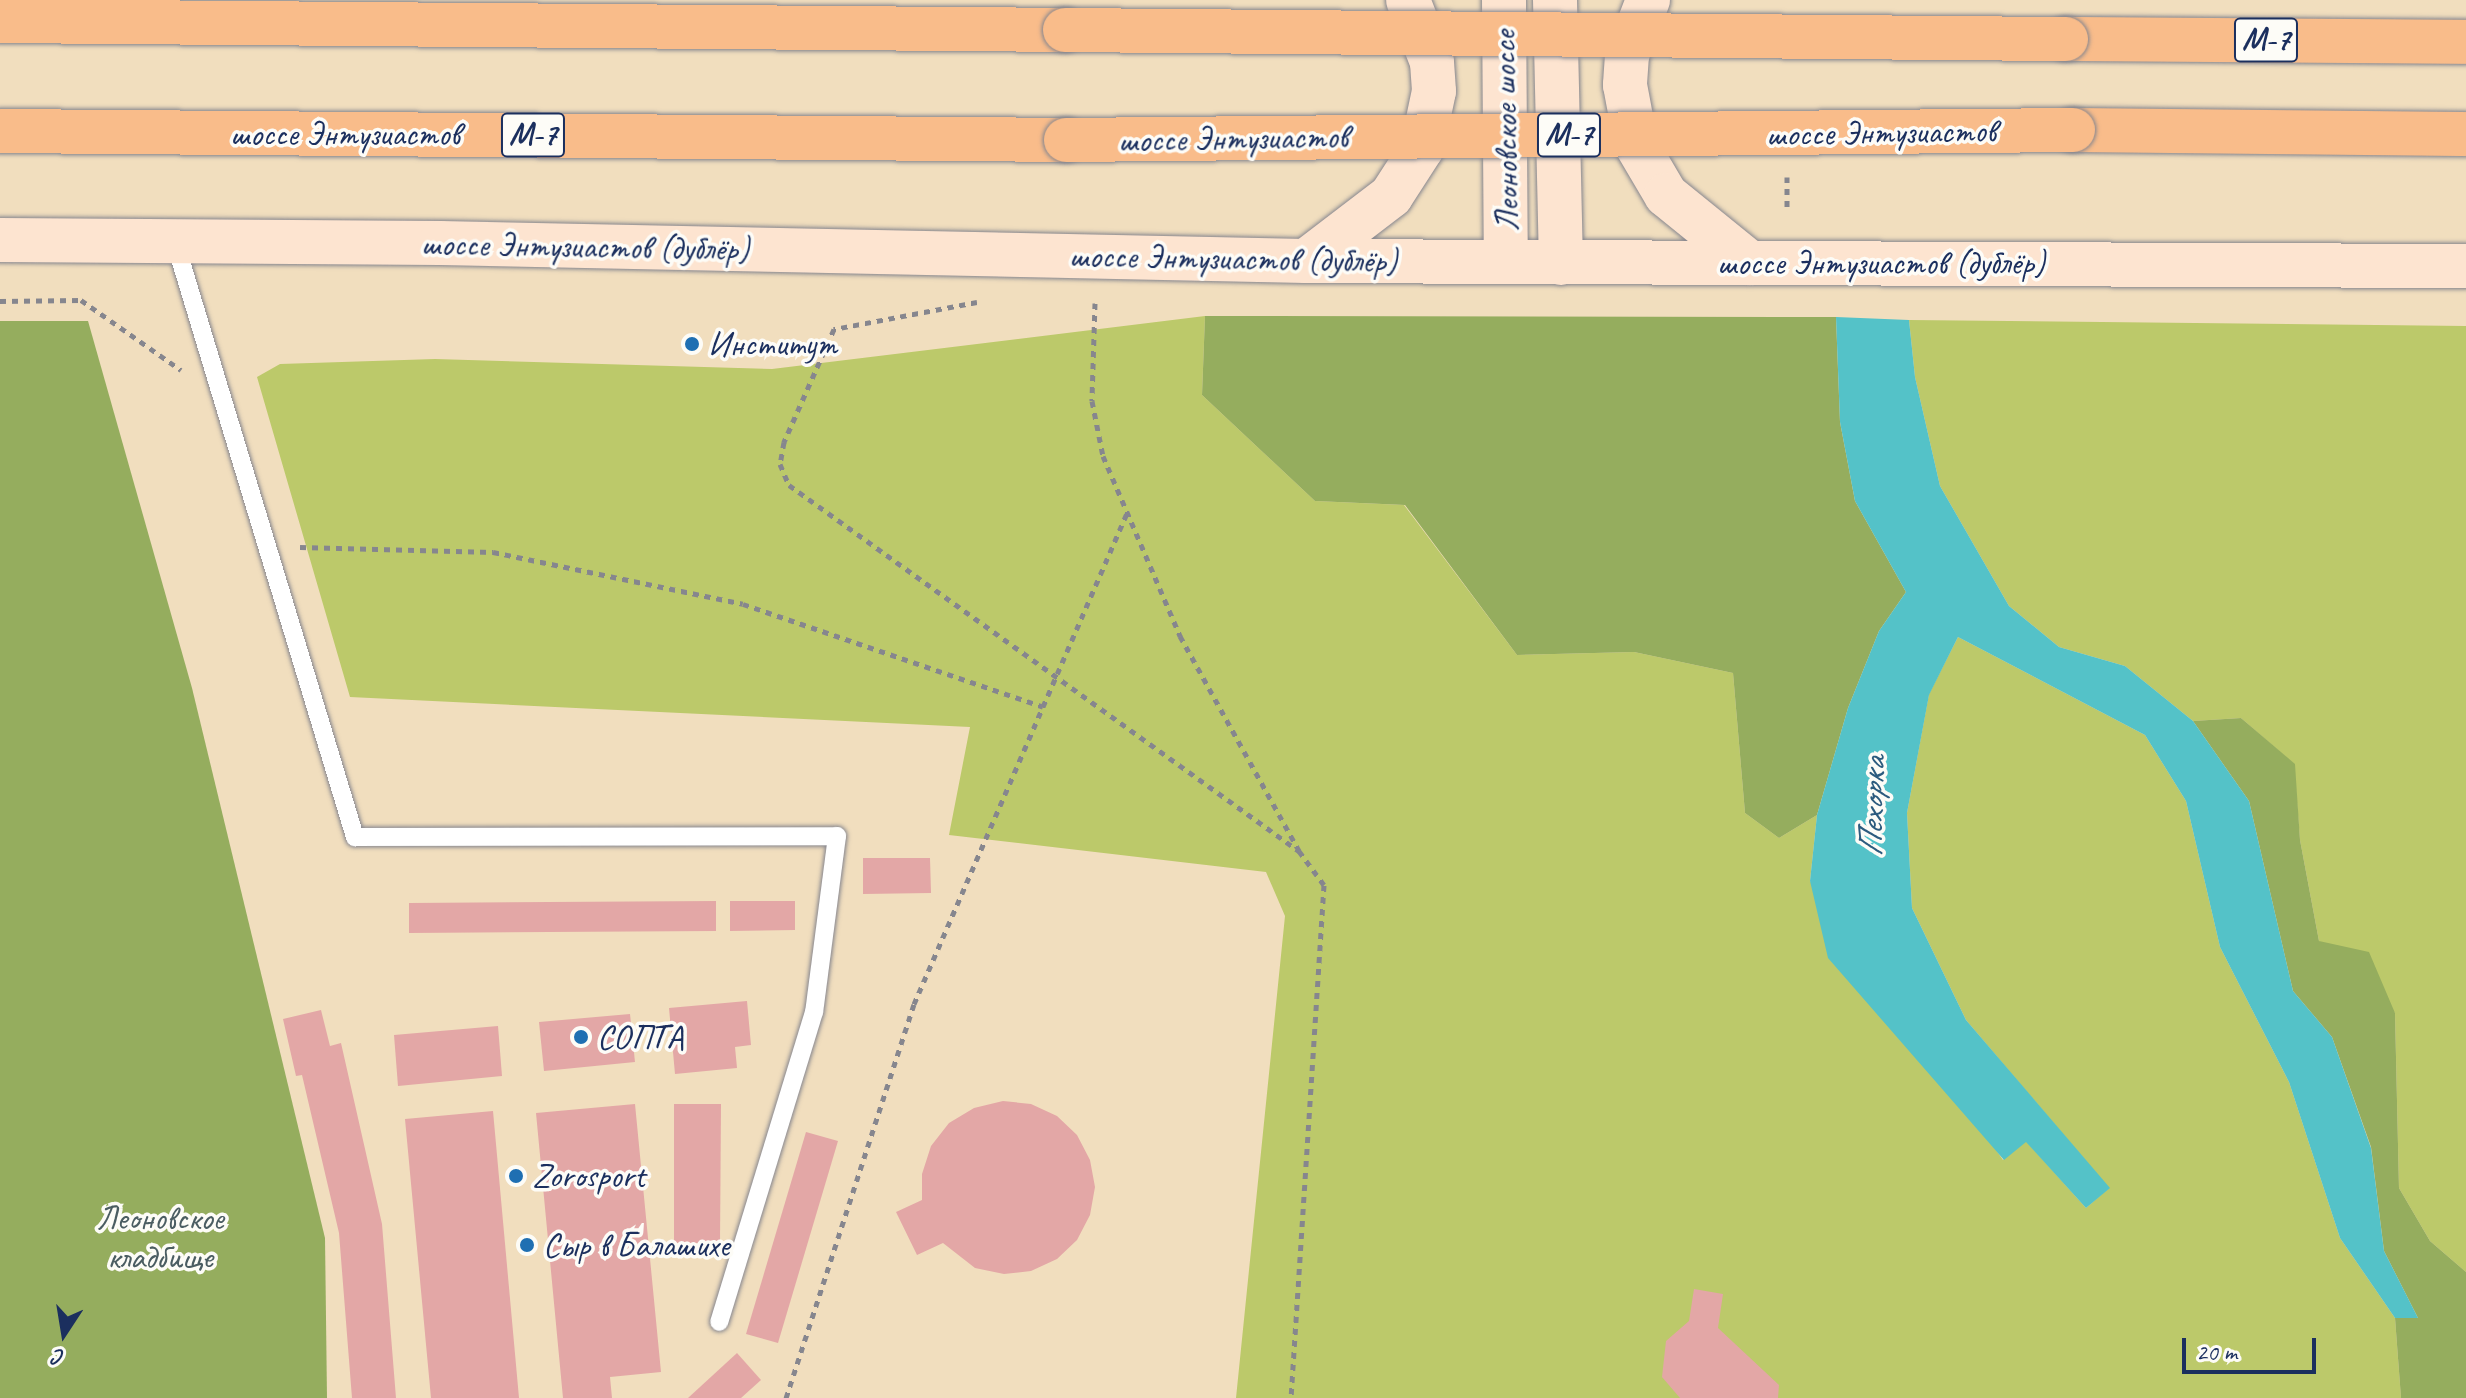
<!DOCTYPE html>
<html>
<head>
<meta charset="utf-8">
<style>
  body { margin:0 }
  #map { position:relative; width:2466px; height:1398px; overflow:hidden; background:#f1debe; font-family:Caveat,sans-serif }
  div>[style] { position:absolute }
  [style*='--x'] { left:calc(var(--x)*1px); top:calc(var(--y)*1px); width:calc(var(--w)*1px); rotate:calc(var(--a)*1deg) }
  .green>* { inset:0; background:#bcc96a }
  .forest>* { inset:0; background:#95ad5e }
  .water>* { inset:0; background:#54c2c8 }
  .building>* { inset:0; background:#e3a7a6 }
  .path>* { height:5px; margin-top:-2.5px; transform-origin:0; background:repeating-linear-gradient(90deg,#86868e 0 6px,transparent 0 12px) }
  .roads { filter:drop-shadow(0 0 2px #86868e) drop-shadow(0 0 2px #86868e) }
  .lane>* { height:18px; margin:-9px; padding:0 9px; transform-origin:9px; border-radius:9px; background:#fff }
  .secondary>* { height:44px; margin:-22px; padding:0 22px; transform-origin:22px; border-radius:22px; background:#fde4d0 }
  .highway>* { height:44px; margin:-22px; padding:0 22px; transform-origin:22px; border-radius:22px; background:#f9bc8a }
  .bridges { filter:drop-shadow(0 0 2px #86868e) drop-shadow(0 0 2px #86868e) }
  .highway-bridge>* { height:44px; margin:-22px; padding:0 22px; transform-origin:22px; border-radius:22px; background:#f9bc8a }
  .dots>* { width:22px; height:22px; translate:-50% -50%; box-sizing:border-box; border:4px solid #fdfcf7; border-radius:50% }
  span { translate:-50% -50%; white-space:nowrap; text-align:center; line-height:1.15; -webkit-text-stroke:7px #fdfcf7; paint-order:stroke }
  .shield-label span { padding:2px 6px; background:#fdfcf7; border:2px solid; border-radius:6px; -webkit-text-stroke-width:0 }
  .shield-label { font-size:32px; color:#1b2f5e; font-weight:700 }
  .street-label { font-size:34px; color:#1b2f5e }
  .poi-label { font-size:34px; color:#1b2f5e }
  .left { translate:0 -50%; text-align:left }
  .park-label { font-size:34px; color:#4b5d62 }
  .water-label { font-size:36px; color:#2c5b7e; font-style:italic }
  .north { position:absolute; left:24px; top:1294px; width:80px; height:80px; -webkit-text-stroke:6px #fdfcf7; paint-order:stroke; rotate:192deg; font-size:22px; font-weight:700; line-height:32px; text-align:center; color:#1b2f5e }
  .north::after { content:''; display:block; margin:auto; width:28px; height:36px; background:#1b2f5e; clip-path:polygon(50% 0,100% 100%,50% 72%,0 100%) }
  .scale { position:absolute; left:2182px; top:1338px; width:134px; height:36px; box-sizing:border-box; border:4px solid #1b2f5e; border-top:0; padding-left:10px; font-size:24px; line-height:28px; white-space:nowrap; color:#1b2f5e; -webkit-text-stroke:6px #fdfcf7; paint-order:stroke }
</style>
</head>
<body>
<div id="map">
  <div class="green">
    <div style="clip-path:polygon(1205px 316px,1202px 395px,1315px 501px,1404px 505px,1517px 655px,1634px 652px,1733px 673px,1745px 813px,1779px 838px,1817px 815px,1810px 881px,2003px 1160px,2026px 1141px,2086px 1208px,2109px 1188px,1966px 1020px,1912px 908px,1907px 813px,1929px 694px,1958px 637px,2145px 735px,2186px 801px,2220px 947px,2289px 1082px,2340px 1238px,2395px 1318px,2401px 1398px,1236px 1398px,1285px 916px,1266px 872px,949px 835px,970px 727px,350px 697px,257px 377px,280px 364px,435px 359px,772px 369px)"></div>
    <div style="clip-path:polygon(1909px 320px,2466px 326px,2466px 1272px,2430px 1241px,2399px 1188px,2395px 1013px,2319px 941px,2300px 840px,2294px 764px,2241px 718px,2193px 721px,2125px 666px,2059px 647px,2009px 606px,1940px 486px,1915px 377px)"></div>
  </div>
  <div class="forest">
    <div style="clip-path:polygon(1205px 316px,1836px 317px,1840px 422px,1855px 501px,1906px 592px,1879px 631px,1848px 708px,1817px 815px,1779px 838px,1745px 813px,1733px 673px,1634px 652px,1517px 655px,1405px 505px,1315px 501px,1202px 395px)"></div>
    <div style="clip-path:polygon(0 321px,88px 321px,192px 688px,325px 1238px,327px 1398px,0 1398px)"></div>
    <div style="clip-path:polygon(2241px 718px,2295px 764px,2300px 840px,2319px 941px,2369px 952px,2395px 1013px,2399px 1188px,2430px 1241px,2466px 1272px,2466px 1398px,2401px 1398px,2395px 1318px,2418px 1318px,2384px 1251px,2371px 1147px,2332px 1037px,2293px 991px,2249px 801px,2193px 721px)"></div>
  </div>
  <div class="water">
    <div style="clip-path:polygon(1836px 317px,1909px 320px,1915px 377px,1940px 486px,2009px 606px,2059px 647px,2125px 666px,2193px 721px,2249px 801px,2293px 991px,2332px 1037px,2371px 1148px,2384px 1251px,2418px 1318px,2395px 1318px,2340px 1238px,2289px 1082px,2220px 947px,2186px 801px,2145px 735px,1958px 637px,1929px 695px,1907px 813px,1912px 908px,1966px 1020px,2110px 1188px,2086px 1208px,2026px 1142px,2004px 1160px,1828px 958px,1810px 881px,1817px 815px,1848px 708px,1879px 631px,1906px 592px,1855px 501px,1840px 422px)"></div>
  </div>
  <div class="building">
    <div style="clip-path:polygon(863px 858px,930px 858px,931px 893px,863px 894px)"></div>
    <div style="clip-path:polygon(716px 901px,716px 931px,409px 933px,409px 903px)"></div>
    <div style="clip-path:polygon(730px 901px,795px 901px,795px 930px,730px 931px)"></div>
    <div style="clip-path:polygon(747px 1001px,751px 1045px,735px 1047px,737px 1068px,675px 1074px,669px 1008px)"></div>
    <div style="clip-path:polygon(321px 1010px,330px 1046px,341px 1043px,382px 1224px,396px 1398px,352px 1398px,339px 1233px,302px 1075px,296px 1076px,283px 1019px)"></div>
    <div style="clip-path:polygon(630px 1014px,635px 1062px,544px 1071px,539px 1022px)"></div>
    <div style="clip-path:polygon(498px 1026px,502px 1076px,398px 1086px,394px 1035px)"></div>
    <div style="clip-path:polygon(1003px 1101px,1031px 1104px,1057px 1116px,1077px 1135px,1090px 1160px,1095px 1187px,1090px 1215px,1077px 1240px,1057px 1259px,1031px 1271px,1004px 1274px,975px 1268px,943px 1243px,917px 1255px,896px 1212px,922px 1200px,922px 1174px,931px 1146px,949px 1123px,974px 1108px)"></div>
    <div style="clip-path:polygon(635px 1104px,661px 1372px,610px 1377px,612px 1398px,563px 1398px,536px 1113px)"></div>
    <div style="clip-path:polygon(674px 1104px,721px 1104px,720px 1243px,674px 1243px)"></div>
    <div style="clip-path:polygon(493px 1111px,519px 1398px,431px 1398px,405px 1119px)"></div>
    <div style="clip-path:polygon(806px 1132px,838px 1141px,778px 1343px,746px 1334px)"></div>
    <div style="clip-path:polygon(1694px 1289px,1723px 1294px,1718px 1328px,1779px 1385px,1778px 1398px,1680px 1398px,1662px 1377px,1666px 1341px,1689px 1321px)"></div>
    <div style="clip-path:polygon(737px 1353px,761px 1380px,741px 1398px,688px 1398px)"></div>
  </div>
  <div class="path">
    <div style="--x:1787;--y:177;--w:32;--a:90"></div>
    <div style="--x:0;--y:301;--w:81;--a:-0.7"></div>
    <div style="--x:81;--y:300;--w:122;--a:35"></div>
    <div style="--x:977;--y:302;--w:146;--a:169.3"></div>
    <div style="--x:834;--y:329;--w:124;--a:113.9"></div>
    <div style="--x:784;--y:442;--w:22;--a:100"></div>
    <div style="--x:780;--y:464;--w:23;--a:67"></div>
    <div style="--x:789;--y:485;--w:628;--a:35.67"></div>
    <div style="--x:1095;--y:303;--w:98;--a:91.8"></div>
    <div style="--x:1092;--y:401;--w:56;--a:78.7"></div>
    <div style="--x:1103;--y:456;--w:196;--a:66.8"></div>
    <div style="--x:1180;--y:636;--w:246;--a:61"></div>
    <div style="--x:1299;--y:851;--w:42;--a:53.7"></div>
    <div style="--x:1324;--y:885;--w:514;--a:93.68"></div>
    <div style="--x:300;--y:547;--w:193;--a:1.5"></div>
    <div style="--x:493;--y:552;--w:255;--a:11.7"></div>
    <div style="--x:743;--y:604;--w:317;--a:18.9"></div>
    <div style="--x:786;--y:1398;--w:414;--a:-72"></div>
    <div style="--x:914;--y:1004;--w:535;--a:-66.55"></div>
  </div>
  <div class="roads">
    <div class="lane">
      <div style="--x:175;--y:242;--w:622;--a:73.17"></div>
      <div style="--x:355;--y:837;--w:482;--a:-0.1"></div>
      <div style="--x:837;--y:836;--w:177;--a:97.4"></div>
      <div style="--x:814;--y:1012;--w:324;--a:107"></div>
    </div>
    <div class="secondary">
      <div style="--x:1504;--y:0;--w:262;--a:89.6"></div>
      <div style="--x:1555;--y:0;--w:263;--a:88.7"></div>
      <div style="--x:1648;--y:0;--w:59;--a:110.9"></div>
      <div style="--x:1627;--y:55;--w:30;--a:94"></div>
      <div style="--x:1625;--y:85;--w:60;--a:79.4"></div>
      <div style="--x:1636;--y:144;--w:59;--a:59.5"></div>
      <div style="--x:1666;--y:195;--w:108;--a:39"></div>
      <div style="--x:0;--y:240;--w:440;--a:0.4"></div>
      <div style="--x:440;--y:243;--w:866;--a:1.19"></div>
      <div style="--x:1306;--y:261;--w:1160;--a:0.25"></div>
      <div style="--x:1306;--y:261;--w:107;--a:-37.4"></div>
      <div style="--x:1391;--y:196;--w:57;--a:-57.1"></div>
      <div style="--x:1422;--y:148;--w:58;--a:-78.1"></div>
      <div style="--x:1434;--y:91;--w:29;--a:-94"></div>
      <div style="--x:1432;--y:62;--w:66;--a:-111.2"></div>
    </div>
    <div class="highway">
      <div style="--x:0;--y:21;--w:1065;--a:0.48"></div>
      <div style="--x:2066;--y:39;--w:400;--a:0.4"></div>
      <div style="--x:2073;--y:130;--w:393;--a:0.6"></div>
      <div style="--x:0;--y:131;--w:1066;--a:0.48"></div>
    </div>
  </div>
  <div class="bridges">
    <div class="highway-bridge">
      <div style="--x:1065;--y:30;--w:1001;--a:0.52"></div>
      <div style="--x:1066;--y:140;--w:1007;--a:-0.57"></div>
    </div>
  </div>
  <div class="dots">
    <div style="left:692px;top:344px;background:#1f6fb2"></div>
    <div style="left:581px;top:1037px;background:#1f6fb2"></div>
    <div style="left:516px;top:1176px;background:#1f6fb2"></div>
    <div style="left:527px;top:1245px;background:#1f6fb2"></div>
  </div>
  <div class="shield-label">
    <span style="left:2266px;top:40px">М-7</span>
    <span style="left:533px;top:135px">М-7</span>
    <span style="left:1569px;top:135px">М-7</span>
  </div>
  <div class="street-label">
    <span style="left:1505px;top:131px;rotate:-91deg">Леоновское шоссе</span>
    <span style="left:1881px;top:132px;rotate:-1deg">шоссе Энтузиастов</span>
    <span style="left:345px;top:134px">шоссе Энтузиастов</span>
    <span style="left:1233px;top:138px;rotate:-1deg">шоссе Энтузиастов</span>
    <span style="left:585px;top:246px;rotate:1deg">шоссе Энтузиастов (дублёр)</span>
    <span style="left:1233px;top:258px;rotate:1deg">шоссе Энтузиастов (дублёр)</span>
    <span style="left:1881px;top:263px">шоссе Энтузиастов (дублёр)</span>
  </div>
  <div class="poi-label">
    <span class="left" style="left:708px;top:344px">Институт</span>
    <span class="left" style="left:597px;top:1037px">СОПТА</span>
    <span class="left" style="left:532px;top:1176px">Zorosport</span>
    <span class="left" style="left:543px;top:1245px">Сыр в Балашихе</span>
  </div>
  <div class="park-label">
    <span style="left:160px;top:1237px">Леоновское<br>кладбище</span>
  </div>
  <div class="water-label">
    <span style="left:1872px;top:807px;rotate:-88deg">Пехорка</span>
  </div>
  <div class="north">С</div>
  <div class="scale">20 m</div>
</div>
</body>
</html>
